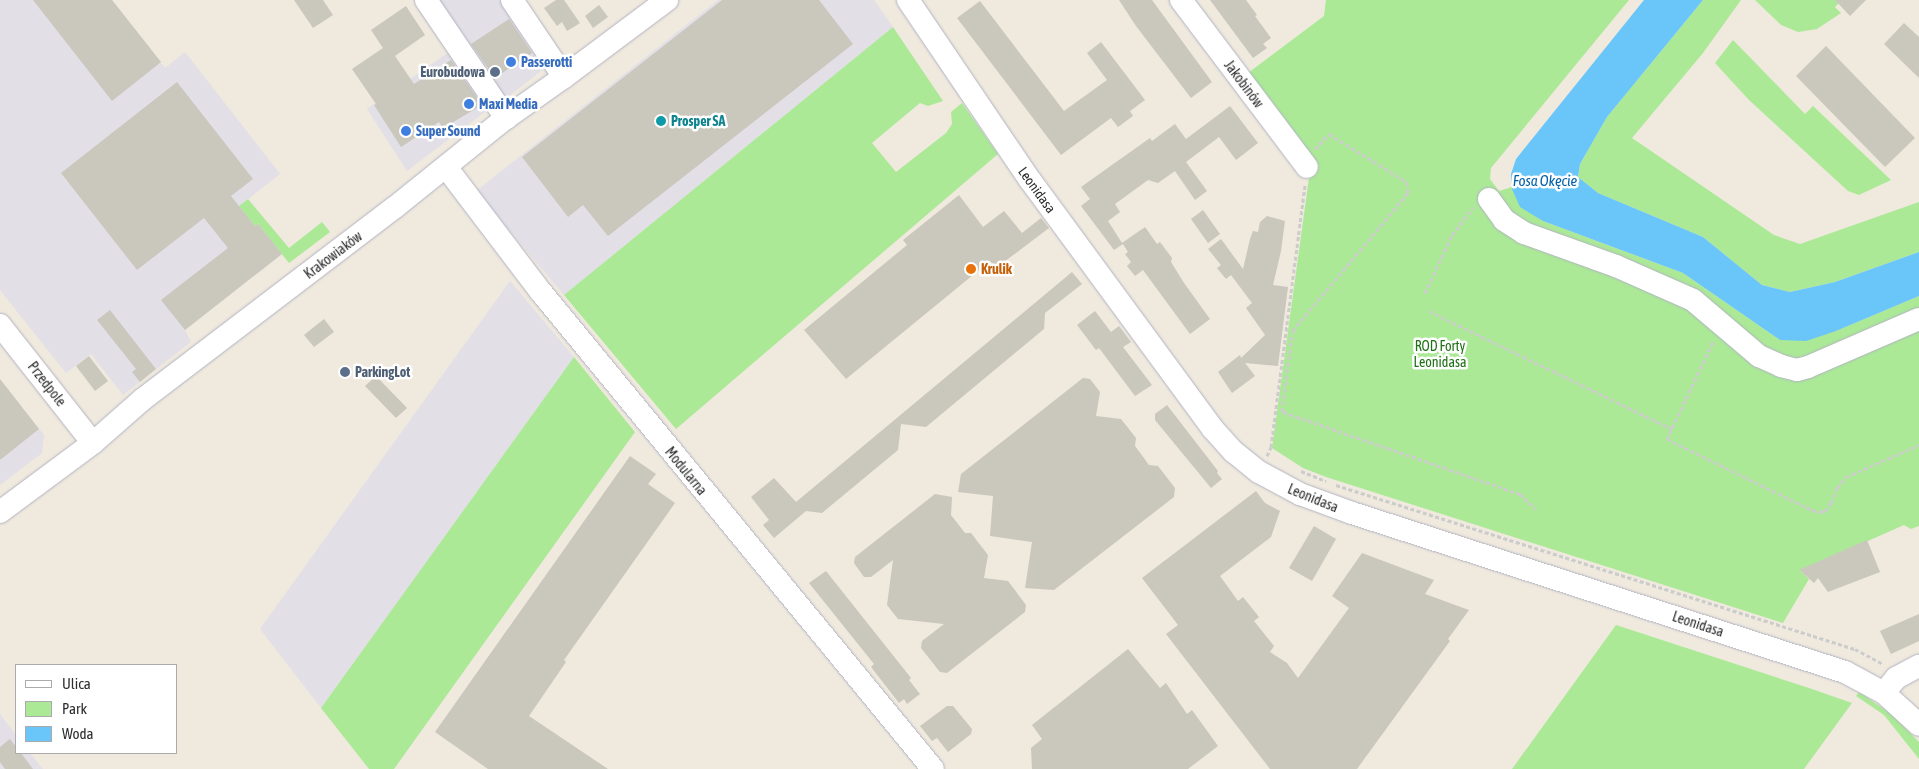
<!DOCTYPE html>
<html>
<head>
<meta charset="utf-8">
<style>
  body { margin:0 }
  #map { position:relative; width:1919px; height:769px; overflow:hidden; background:#efe9de; font-family:"Asap Condensed",sans-serif }
  div>[style] { position:absolute }
  [style*='--x'] { left:calc(var(--x)*1px); top:calc(var(--y)*1px); width:calc(var(--w)*1px); rotate:calc(var(--a)*1deg) }
  .industrial>* { inset:0; background:#e2dfe7 }
  .green>* { inset:0; background:#abe997 }
  .water>* { inset:0; background:#6ac5f8 }
  .building>* { inset:0; background:#cac7bc }
  .path>* { height:3px; margin-top:-1.5px; transform-origin:0; background:repeating-linear-gradient(90deg,#ccc 0 4px,transparent 0 6.5px) }
  .roads { filter:drop-shadow(0 0 1px #b2b3c1) drop-shadow(0 0 1px #b2b3c1) }
  .minor>* { height:22px; margin:-11px; padding:0 11px; transform-origin:11px; border-radius:11px; background:#fff }
  .dots>* { width:14px; height:14px; translate:-50% -50%; box-sizing:border-box; border:2px solid #fff; border-radius:50% }
  span { translate:-50% -50%; white-space:nowrap; text-align:center; line-height:1.15; -webkit-text-stroke:5px #fff; paint-order:stroke }
  .shop-label { font-size:14px; color:#366cbe; font-weight:700 }
  .left { translate:0 -50%; text-align:left }
  .service-label { font-size:14px; color:#4e5e75; font-weight:700 }
  .right { translate:-100% -50%; text-align:right }
  .street-label { font-size:14px; color:#2c2c2c }
  .culture-label { font-size:14px; color:#0d838f; font-weight:700 }
  .food-label { font-size:14px; color:#c56008; font-weight:700 }
  .park-label { font-size:14px; color:#1f7115 }
  .water-label { font-size:15px; color:#0361aa; font-style:italic }
  .legend { position:absolute; left:15px; top:664px; width:162px; height:90px; box-sizing:border-box; background:#fff; border:1px solid #ababab; margin:0; padding:6px 9px; list-style:none; font-size:15px; color:#2c2c2c }
  .legend li { display:flex; align-items:center; gap:10px; height:25px }
  .legend b { width:25px; border:1px solid #ababab }
</style>
</head>
<body>
<div id="map">
  <div class="industrial">
    <div style="clip-path:polygon(0 0,112px 0,165px 68px,185px 52px,280px 174px,239px 206px,258px 224px,282px 254px,185px 330px,191px 342px,123px 395px,91px 354px,66px 373px,0 290px)"></div>
    <div style="clip-path:polygon(435px 0,506px 0,545px 68px,509px 96px,501px 94px)"></div>
    <div style="clip-path:polygon(718px 0,874px 0,893px 27px,564px 295px,476px 191px)"></div>
    <div style="clip-path:polygon(455px 48px,494px 105px,407px 171px,367px 109px)"></div>
    <div style="clip-path:polygon(510px 281px,574px 357px,321px 708px,260px 629px)"></div>
    <div style="clip-path:polygon(0 379px,44px 435px,42px 453px,0 485px)"></div>
    <div style="clip-path:polygon(0 714px,16px 735px,16px 753px,30px 753px,43px 769px,0 769px)"></div>
  </div>
  <div class="green">
    <div style="clip-path:polygon(1326px 0,1629px 0,1491px 168px,1490px 179px,1499px 191px,1512px 187px,1543px 221px,1683px 273px,1780px 340px,1836px 331px,1919px 296px,1919px 526px,1911px 529px,1904px 525px,1800px 571px,1809px 579px,1783px 623px,1326px 477px,1303px 468px,1272px 448px,1311px 163px,1248px 73px,1324px 16px)"></div>
    <div style="clip-path:polygon(1703px 0,1741px 0,1703px 53px,1632px 138px,1774px 235px,1800px 244px,1919px 202px,1919px 252px,1835px 282px,1790px 292px,1762px 285px,1703px 237px,1598px 193px,1578px 177px,1580px 164px,1607px 117px)"></div>
    <div style="clip-path:polygon(1755px 0,1842px 0,1835px 7px,1841px 13px,1817px 29px,1798px 32px,1781px 25px)"></div>
    <div style="clip-path:polygon(893px 27px,943px 101px,928px 106px,920px 103px,872px 143px,896px 172px,946px 133px,952px 124px,951px 112px,962px 103px,998px 154px,676px 429px,564px 295px)"></div>
    <div style="clip-path:polygon(1733px 40px,1805px 114px,1813px 106px,1891px 180px,1859px 195px,1848px 191px,1749px 100px,1715px 63px)"></div>
    <div style="clip-path:polygon(248px 199px,289px 248px,322px 222px,330px 232px,289px 263px,258px 224px,255px 226px,239px 206px)"></div>
    <div style="clip-path:polygon(574px 357px,635px 432px,394px 769px,369px 769px,321px 708px)"></div>
    <div style="clip-path:polygon(1616px 625px,1809px 688px,1852px 703px,1804px 769px,1512px 769px)"></div>
    <div style="clip-path:polygon(1859px 692px,1891px 714px,1919px 742px,1919px 759px,1884px 715px,1856px 696px)"></div>
  </div>
  <div class="water">
    <div style="clip-path:polygon(1644px 0,1703px 0,1607px 117px,1580px 164px,1578px 177px,1598px 193px,1703px 237px,1762px 285px,1790px 292px,1835px 282px,1919px 252px,1919px 296px,1836px 331px,1806px 341px,1780px 340px,1683px 273px,1543px 221px,1520px 207px,1512px 189px,1511px 174px,1516px 159px)"></div>
  </div>
  <div class="building">
    <div style="clip-path:polygon(33px 0,112px 0,161px 62px,112px 101px)"></div>
    <div style="clip-path:polygon(294px 0,323px 0,333px 15px,313px 28px)"></div>
    <div style="clip-path:polygon(556px 0,564px 0,580px 23px,567px 31px,562px 22px,557px 26px,544px 8px)"></div>
    <div style="clip-path:polygon(722px 0,819px 0,853px 44px,608px 236px,583px 205px,568px 217px,522px 157px)"></div>
    <div style="clip-path:polygon(1119px 0,1152px 0,1212px 82px,1191px 98px,1136px 26px)"></div>
    <div style="clip-path:polygon(1210px 0,1246px 0,1257px 15px,1255px 16px,1271px 38px,1263px 44px,1267px 48px,1253px 58px)"></div>
    <div style="clip-path:polygon(1835px 0,1866px 0,1850px 16px)"></div>
    <div style="clip-path:polygon(980px 1px,1064px 111px,1107px 80px,1087px 53px,1101px 42px,1145px 100px,1130px 111px,1133px 116px,1118px 127px,1111px 118px,1061px 155px,957px 18px)"></div>
    <div style="clip-path:polygon(599px 5px,608px 17px,593px 28px,585px 16px)"></div>
    <div style="clip-path:polygon(406px 6px,425px 35px,395px 56px,414px 84px,451px 60px,482px 105px,443px 128px,439px 122px,401px 147px,374px 105px,376px 104px,352px 69px,383px 48px,371px 30px)"></div>
    <div style="clip-path:polygon(509px 19px,532px 53px,495px 78px,471px 44px)"></div>
    <div style="clip-path:polygon(1904px 23px,1919px 37px,1919px 78px,1884px 44px)"></div>
    <div style="clip-path:polygon(1826px 46px,1915px 138px,1885px 167px,1796px 76px)"></div>
    <div style="clip-path:polygon(177px 82px,253px 179px,231px 196px,255px 226px,258px 224px,282px 254px,185px 330px,161px 300px,228px 248px,204px 218px,137px 270px,61px 173px)"></div>
    <div style="clip-path:polygon(1230px 106px,1258px 143px,1236px 160px,1219px 137px,1186px 162px,1207px 191px,1195px 200px,1175px 171px,1158px 183px,1148px 180px,1115px 204px,1120px 212px,1108px 221px,1122px 243px,1145px 227px,1157px 244px,1160px 242px,1172px 258px,1171px 262px,1184px 283px,1210px 319px,1190px 334px,1143px 270px,1135px 276px,1127px 266px,1131px 262px,1125px 254px,1128px 252px,1123px 244px,1114px 250px,1081px 206px,1090px 199px,1081px 187px,1150px 138px,1152px 141px,1175px 124px,1186px 139px)"></div>
    <div style="clip-path:polygon(959px 195px,983px 227px,1004px 211px,1022px 233px,1041px 218px,1049px 228px,996px 268px,990px 261px,846px 379px,804px 330px,907px 245px,903px 240px)"></div>
    <div style="clip-path:polygon(1203px 210px,1220px 234px,1208px 243px,1191px 219px)"></div>
    <div style="clip-path:polygon(1267px 216px,1285px 221px,1281px 251px,1273px 285px,1288px 287px,1278px 366px,1245px 363px,1255px 376px,1232px 393px,1218px 372px,1240px 355px,1241px 358px,1265px 335px,1246px 308px,1252px 303px,1231px 275px,1226px 279px,1217px 268px,1221px 265px,1208px 249px,1221px 239px,1243px 269px,1250px 239px,1253px 231px,1258px 232px,1260px 222px)"></div>
    <div style="clip-path:polygon(1072px 272px,1082px 284px,1045px 313px,1044px 329px,926px 427px,901px 424px,898px 450px,822px 513px,806px 511px,774px 538px,763px 525px,769px 520px,751px 497px,774px 478px,796px 502px)"></div>
    <div style="clip-path:polygon(110px 310px,156px 369px,140px 382px,132px 372px,136px 369px,97px 320px)"></div>
    <div style="clip-path:polygon(1095px 311px,1111px 332px,1119px 326px,1131px 342px,1123px 347px,1152px 385px,1135px 396px,1099px 348px,1096px 350px,1077px 325px)"></div>
    <div style="clip-path:polygon(324px 319px,334px 332px,314px 347px,304px 335px)"></div>
    <div style="clip-path:polygon(89px 356px,108px 381px,95px 391px,76px 366px)"></div>
    <div style="clip-path:polygon(376px 376px,407px 408px,396px 418px,365px 386px)"></div>
    <div style="clip-path:polygon(1083px 378px,1090px 379px,1100px 392px,1096px 416px,1121px 419px,1136px 438px,1135px 446px,1149px 465px,1158px 466px,1175px 488px,1174px 497px,1054px 590px,1025px 588px,1032px 542px,990px 536px,993px 496px,958px 492px,961px 474px)"></div>
    <div style="clip-path:polygon(0 379px,39px 429px,0 460px)"></div>
    <div style="clip-path:polygon(1167px 405px,1218px 471px,1217px 473px,1222px 479px,1211px 488px,1155px 420px,1155px 414px)"></div>
    <div style="clip-path:polygon(630px 456px,656px 474px,648px 484px,675px 503px,564px 660px,566px 662px,529px 716px,608px 769px,488px 769px,435px 732px)"></div>
    <div style="clip-path:polygon(1256px 491px,1265px 503px,1280px 511px,1271px 537px,1220px 576px,1238px 601px,1243px 597px,1259px 617px,1254px 621px,1274px 646px,1270px 652px,1287px 663px,1298px 678px,1349px 608px,1332px 596px,1362px 553px,1434px 580px,1425px 594px,1469px 610px,1448px 639px,1450px 641px,1357px 769px,1270px 769px,1166px 634px,1178px 625px,1142px 578px)"></div>
    <div style="clip-path:polygon(935px 494px,952px 497px,951px 515px,965px 533px,971px 533px,988px 555px,984px 578px,1008px 581px,1026px 605px,1025px 612px,947px 673px,940px 672px,921px 648px,922px 641px,944px 624px,898px 619px,887px 605px,893px 560px,871px 577px,864px 577px,854px 563px,855px 557px)"></div>
    <div style="clip-path:polygon(1314px 526px,1336px 539px,1312px 581px,1289px 568px)"></div>
    <div style="clip-path:polygon(1867px 540px,1880px 572px,1828px 592px,1818px 578px,1814px 583px,1799px 570px)"></div>
    <div style="clip-path:polygon(826px 571px,911px 678px,909px 680px,920px 694px,907px 704px,904px 699px,899px 703px,871px 667px,874px 664px,809px 583px)"></div>
    <div style="clip-path:polygon(1919px 614px,1919px 641px,1891px 654px,1880px 631px)"></div>
    <div style="clip-path:polygon(1128px 649px,1160px 688px,1166px 683px,1187px 714px,1192px 710px,1218px 746px,1188px 769px,1032px 769px,1031px 748px,1042px 739px,1032px 725px)"></div>
    <div style="clip-path:polygon(947px 706px,953px 706px,972px 729px,971px 734px,948px 752px,937px 738px,932px 741px,920px 726px)"></div>
    <div style="clip-path:polygon(10px 739px,16px 747px,16px 753px,21px 753px,33px 769px,5px 769px,0 762px,0 747px)"></div>
  </div>
  <div class="path">
    <div style="--x:1315;--y:149;--w:21;--a:-47"></div>
    <div style="--x:1329;--y:134;--w:92;--a:31.6"></div>
    <div style="--x:1407;--y:182;--w:11;--a:85"></div>
    <div style="--x:1408;--y:193;--w:179;--a:130"></div>
    <div style="--x:1293;--y:330;--w:80;--a:97.9"></div>
    <div style="--x:1282;--y:409;--w:3;--a:72"></div>
    <div style="--x:1283;--y:412;--w:251;--a:19.1"></div>
    <div style="--x:1520;--y:494;--w:22;--a:43"></div>
    <div style="--x:1425;--y:293;--w:64;--a:-65"></div>
    <div style="--x:1452;--y:235;--w:35;--a:-53"></div>
    <div style="--x:1429;--y:311;--w:270;--a:25.9"></div>
    <div style="--x:1713;--y:342;--w:107;--a:115.4"></div>
    <div style="--x:1667;--y:439;--w:161;--a:26.1"></div>
    <div style="--x:1812;--y:510;--w:9;--a:13"></div>
    <div style="--x:1821;--y:512;--w:4;--a:-14"></div>
    <div style="--x:1825;--y:511;--w:10;--a:-53"></div>
    <div style="--x:1831;--y:503;--w:16;--a:-68"></div>
    <div style="--x:1837;--y:488;--w:14;--a:-51"></div>
    <div style="--x:1846;--y:477;--w:80;--a:-23.7"></div>
    <div style="--x:1267;--y:456;--w:10;--a:-66"></div>
    <div style="--x:1271;--y:447;--w:264;--a:-82.6"></div>
    <div style="--x:1301;--y:471;--w:27;--a:22"></div>
    <div style="--x:1336;--y:485;--w:544;--a:17.54"></div>
    <div style="--x:1855;--y:649;--w:32;--a:28"></div>
  </div>
  <div class="roads">
    <div class="minor">
      <div style="--x:426;--y:0;--w:143;--a:55.9"></div>
      <div style="--x:512;--y:0;--w:93;--a:56"></div>
      <div style="--x:908;--y:0;--w:217;--a:55.9"></div>
      <div style="--x:1030;--y:180;--w:309;--a:53.7"></div>
      <div style="--x:1213;--y:429;--w:31;--a:48"></div>
      <div style="--x:1234;--y:452;--w:32;--a:39"></div>
      <div style="--x:1259;--y:472;--w:47;--a:28.2"></div>
      <div style="--x:1300;--y:494;--w:55;--a:20.1"></div>
      <div style="--x:1352;--y:513;--w:518;--a:17.88"></div>
      <div style="--x:1845;--y:672;--w:44;--a:28.3"></div>
      <div style="--x:1884;--y:693;--w:47;--a:42.4"></div>
      <div style="--x:1181;--y:0;--w:209;--a:53"></div>
      <div style="--x:446;--y:167;--w:157;--a:52.8"></div>
      <div style="--x:541;--y:292;--w:617;--a:50.59"></div>
      <div style="--x:1489;--y:199;--w:26;--a:54"></div>
      <div style="--x:1504;--y:220;--w:24;--a:33"></div>
      <div style="--x:1524;--y:233;--w:98;--a:19.7"></div>
      <div style="--x:1616;--y:266;--w:84;--a:23.8"></div>
      <div style="--x:1693;--y:300;--w:87;--a:40.3"></div>
      <div style="--x:1759;--y:356;--w:24;--a:24"></div>
      <div style="--x:1781;--y:366;--w:16;--a:14"></div>
      <div style="--x:1797;--y:370;--w:11;--a:-15"></div>
      <div style="--x:1808;--y:367;--w:121;--a:-23.4"></div>
      <div style="--x:0;--y:325;--w:150;--a:51.8"></div>
      <div style="--x:0;--y:512;--w:116;--a:-36.6"></div>
      <div style="--x:93;--y:443;--w:67;--a:-41.3"></div>
      <div style="--x:143;--y:399;--w:315;--a:-37.3"></div>
      <div style="--x:394;--y:208;--w:144;--a:-38.8"></div>
      <div style="--x:506;--y:118;--w:71;--a:-35.3"></div>
      <div style="--x:564;--y:77;--w:129;--a:-36.8"></div>
      <div style="--x:1884;--y:693;--w:19;--a:-51"></div>
      <div style="--x:1896;--y:678;--w:26;--a:-28"></div>
    </div>
  </div>
  <div class="dots">
    <div style="left:511px;top:62px;background:#3f7fe0"></div>
    <div style="left:495px;top:72px;background:#5c6f8a"></div>
    <div style="left:469px;top:104px;background:#3f7fe0"></div>
    <div style="left:661px;top:121px;background:#0f9aa8"></div>
    <div style="left:406px;top:131px;background:#3f7fe0"></div>
    <div style="left:971px;top:269px;background:#e8710a"></div>
    <div style="left:345px;top:372px;background:#5c6f8a"></div>
  </div>
  <div class="shop-label">
    <span class="left" style="left:521px;top:62px">Passerotti</span>
    <span class="left" style="left:479px;top:104px">Maxi Media</span>
    <span class="left" style="left:416px;top:131px">Super Sound</span>
  </div>
  <div class="service-label">
    <span class="right" style="left:485px;top:72px">Eurobudowa</span>
    <span class="left" style="left:355px;top:372px">ParkingLot</span>
  </div>
  <div class="street-label">
    <span style="left:1244px;top:84px;rotate:53deg">Jakobinów</span>
    <span style="left:1037px;top:190px;rotate:54deg">Leonidasa</span>
    <span style="left:333px;top:255px;rotate:-37deg">Krakowiaków</span>
    <span style="left:47px;top:384px;rotate:52deg">Przedpole</span>
    <span style="left:686px;top:471px;rotate:51deg">Modularna</span>
    <span style="left:1313px;top:498px;rotate:22deg">Leonidasa</span>
    <span style="left:1698px;top:624px;rotate:18deg">Leonidasa</span>
  </div>
  <div class="culture-label">
    <span class="left" style="left:671px;top:121px">Prosper SA</span>
  </div>
  <div class="food-label">
    <span class="left" style="left:981px;top:269px">Krulik</span>
  </div>
  <div class="park-label">
    <span style="left:1440px;top:354px">ROD Forty<br>Leonidasa</span>
  </div>
  <div class="water-label">
    <span style="left:1545px;top:181px">Fosa Okęcie</span>
  </div>
  <ul class="legend">
  <li><b style="height:6px;background:#fff"></b>Ulica</li>
  <li><b style="height:14px;background:#abe997"></b>Park</li>
  <li><b style="height:14px;background:#6ac5f8"></b>Woda</li>
  </ul>
</div>
</body>
</html>
